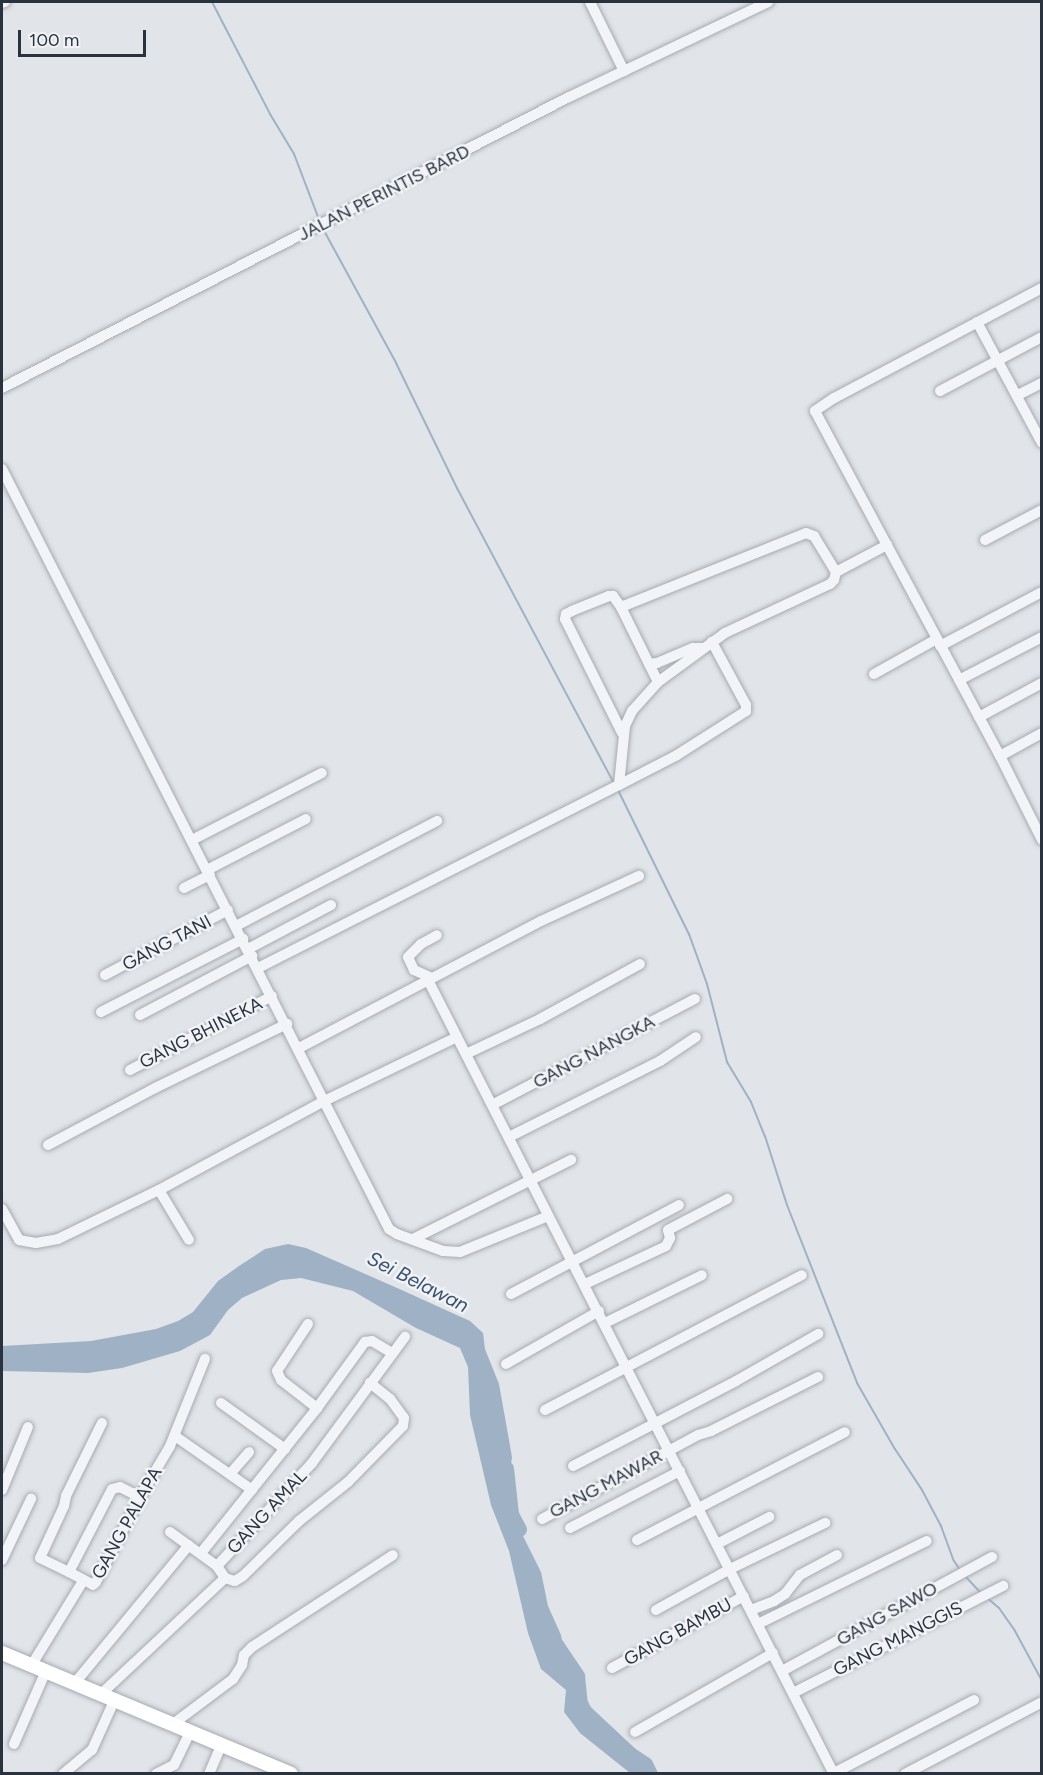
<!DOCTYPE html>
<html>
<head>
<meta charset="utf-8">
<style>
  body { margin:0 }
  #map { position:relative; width:1043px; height:1775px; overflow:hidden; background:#e1e4e8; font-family:Figtree,sans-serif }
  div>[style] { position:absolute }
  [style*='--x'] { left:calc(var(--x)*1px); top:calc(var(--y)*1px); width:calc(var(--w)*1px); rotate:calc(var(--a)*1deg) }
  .water>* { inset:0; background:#9fb2c5 }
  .stream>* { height:2px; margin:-1px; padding:0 1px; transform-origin:1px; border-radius:1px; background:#9fb2c5 }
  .river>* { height:15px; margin:-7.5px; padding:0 7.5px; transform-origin:7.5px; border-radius:7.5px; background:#9fb2c5 }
  .roads { filter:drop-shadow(0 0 2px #a6abb2) drop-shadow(0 0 2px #a6abb2) }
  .minor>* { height:10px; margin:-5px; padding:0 5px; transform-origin:5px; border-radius:5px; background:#f3f4f7 }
  .major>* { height:14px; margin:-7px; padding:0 7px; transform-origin:7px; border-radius:7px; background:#fff }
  span { translate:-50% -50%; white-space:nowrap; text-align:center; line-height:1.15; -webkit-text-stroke:5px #f0f2f6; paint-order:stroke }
  .street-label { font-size:18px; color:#2a323e }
  .water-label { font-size:20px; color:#38526f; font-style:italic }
  .frame { position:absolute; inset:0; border:3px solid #2a323e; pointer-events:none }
  .scale { position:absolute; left:18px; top:30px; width:128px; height:27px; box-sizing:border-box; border:3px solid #2a323e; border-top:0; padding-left:8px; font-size:18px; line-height:21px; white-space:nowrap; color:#2a323e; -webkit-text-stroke:4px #f0f2f6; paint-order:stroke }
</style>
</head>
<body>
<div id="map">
  <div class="water">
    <div style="clip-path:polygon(288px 1244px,306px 1248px,395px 1287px,470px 1321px,483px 1333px,485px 1349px,499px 1384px,512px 1457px,507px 1494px,508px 1506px,541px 1572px,548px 1606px,561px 1635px,566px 1664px,575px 1681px,579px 1706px,585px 1717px,595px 1721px,601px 1733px,635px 1758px,648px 1773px,630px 1773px,580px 1733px,564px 1712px,566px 1690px,541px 1669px,528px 1633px,509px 1551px,491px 1505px,470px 1415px,468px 1367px,460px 1348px,416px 1328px,353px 1291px,301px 1278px,281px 1280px,242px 1298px,228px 1310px,210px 1335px,180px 1351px,122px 1368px,88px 1373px,2px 1371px,2px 1346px,91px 1341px,156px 1329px,178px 1321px,193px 1312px,218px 1281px,239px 1266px,265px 1249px)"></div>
  </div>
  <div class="stream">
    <div style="--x:212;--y:2;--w:126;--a:62.6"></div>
    <div style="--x:270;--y:114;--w:47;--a:59"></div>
    <div style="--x:294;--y:154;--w:73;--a:69.1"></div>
    <div style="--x:322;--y:227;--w:155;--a:61.4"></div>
    <div style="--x:396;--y:363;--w:141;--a:64"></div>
    <div style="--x:458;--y:490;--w:332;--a:62"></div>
    <div style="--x:618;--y:790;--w:161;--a:63.8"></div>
    <div style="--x:689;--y:934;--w:53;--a:70.2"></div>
    <div style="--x:707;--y:984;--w:81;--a:75.6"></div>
    <div style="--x:727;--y:1062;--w:47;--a:59"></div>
    <div style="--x:751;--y:1102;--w:37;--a:68"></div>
    <div style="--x:765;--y:1136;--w:72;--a:72.3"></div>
    <div style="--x:787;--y:1205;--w:191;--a:68.5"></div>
    <div style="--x:857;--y:1383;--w:76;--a:60.1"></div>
    <div style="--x:895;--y:1449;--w:49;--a:56.6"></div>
    <div style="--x:922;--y:1490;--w:41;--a:62.2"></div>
    <div style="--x:941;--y:1526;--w:37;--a:70"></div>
    <div style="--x:954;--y:1561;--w:11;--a:56"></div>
    <div style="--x:965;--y:1576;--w:25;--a:47"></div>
    <div style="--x:986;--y:1597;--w:17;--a:40"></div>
    <div style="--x:999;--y:1608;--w:28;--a:55"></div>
    <div style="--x:1015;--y:1631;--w:57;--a:61.6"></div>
  </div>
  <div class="river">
    <div style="--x:506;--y:1468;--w:46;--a:83.8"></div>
    <div style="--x:511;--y:1514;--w:17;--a:62"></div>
    <div style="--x:555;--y:1643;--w:40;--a:56"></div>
    <div style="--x:577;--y:1676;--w:27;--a:84"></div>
    <div style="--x:580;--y:1703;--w:9;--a:63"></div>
    <div style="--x:584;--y:1711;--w:63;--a:43.1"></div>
    <div style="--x:630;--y:1754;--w:18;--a:34"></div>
    <div style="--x:645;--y:1764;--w:11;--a:63"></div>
  </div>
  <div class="roads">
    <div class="minor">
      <div style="--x:590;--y:2;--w:77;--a:63.8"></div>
      <div style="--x:2;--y:3;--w:3;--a:-18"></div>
      <div style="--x:1042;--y:288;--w:235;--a:152.1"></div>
      <div style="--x:834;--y:398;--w:23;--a:146"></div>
      <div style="--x:815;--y:411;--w:391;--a:61.8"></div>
      <div style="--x:1000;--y:756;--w:94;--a:63.4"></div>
      <div style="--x:977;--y:322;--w:137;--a:61.8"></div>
      <div style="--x:2;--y:388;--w:637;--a:-27.17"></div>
      <div style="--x:569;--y:97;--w:221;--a:-25.5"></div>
      <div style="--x:940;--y:391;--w:115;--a:-27.9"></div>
      <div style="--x:1018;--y:395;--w:27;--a:-27"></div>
      <div style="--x:2;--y:469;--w:853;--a:63.01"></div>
      <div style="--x:389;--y:1229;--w:9;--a:32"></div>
      <div style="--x:397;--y:1234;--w:49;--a:20.3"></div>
      <div style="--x:443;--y:1251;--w:17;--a:3"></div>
      <div style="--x:460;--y:1252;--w:95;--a:-22.2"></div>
      <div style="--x:985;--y:540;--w:64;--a:-27.8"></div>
      <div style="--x:836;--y:572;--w:58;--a:-27.9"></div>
      <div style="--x:621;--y:607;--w:199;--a:-21.8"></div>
      <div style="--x:806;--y:533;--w:9;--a:21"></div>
      <div style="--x:814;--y:536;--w:42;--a:58.6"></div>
      <div style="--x:836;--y:572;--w:8;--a:104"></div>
      <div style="--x:834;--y:580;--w:6;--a:135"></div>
      <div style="--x:830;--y:584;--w:116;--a:155"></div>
      <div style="--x:725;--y:633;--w:83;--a:143.8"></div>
      <div style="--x:940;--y:646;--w:115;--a:-27.9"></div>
      <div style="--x:649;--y:664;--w:8;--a:-7"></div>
      <div style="--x:657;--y:663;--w:39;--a:-23"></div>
      <div style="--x:693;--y:648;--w:10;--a:0"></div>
      <div style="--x:874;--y:674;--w:72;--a:-29.1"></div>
      <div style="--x:959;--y:680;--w:93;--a:-27.4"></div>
      <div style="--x:979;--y:717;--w:72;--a:-28.4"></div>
      <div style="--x:1000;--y:756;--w:48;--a:-28.7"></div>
      <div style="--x:619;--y:785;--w:65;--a:-27.3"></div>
      <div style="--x:677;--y:755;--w:82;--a:-32.5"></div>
      <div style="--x:746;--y:711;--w:6;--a:-90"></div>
      <div style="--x:746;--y:705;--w:72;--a:-118.4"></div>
      <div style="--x:192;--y:840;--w:146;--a:-27.3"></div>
      <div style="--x:207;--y:870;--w:111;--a:-27.3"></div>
      <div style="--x:184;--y:888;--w:29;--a:-27"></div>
      <div style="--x:236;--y:926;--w:227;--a:-27.6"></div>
      <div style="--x:248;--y:949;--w:94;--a:-27.9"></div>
      <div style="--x:258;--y:968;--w:405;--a:-26.9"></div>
      <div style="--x:619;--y:785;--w:59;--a:-84.2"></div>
      <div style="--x:625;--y:726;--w:17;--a:-65"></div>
      <div style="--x:632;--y:711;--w:39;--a:-48"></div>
      <div style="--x:658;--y:682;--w:84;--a:-116.3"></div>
      <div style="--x:621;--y:607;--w:14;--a:-126"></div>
      <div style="--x:613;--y:596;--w:4;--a:180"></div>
      <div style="--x:609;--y:596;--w:40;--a:158"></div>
      <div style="--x:572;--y:611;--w:7;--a:153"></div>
      <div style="--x:566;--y:614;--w:5;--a:101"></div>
      <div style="--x:565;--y:619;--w:127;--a:63.4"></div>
      <div style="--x:105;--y:975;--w:139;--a:-27.9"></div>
      <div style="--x:432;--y:978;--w:20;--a:-156"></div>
      <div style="--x:414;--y:970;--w:14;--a:-115"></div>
      <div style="--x:408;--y:957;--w:18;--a:-45"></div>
      <div style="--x:421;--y:944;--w:18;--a:-29"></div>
      <div style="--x:428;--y:980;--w:64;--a:63"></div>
      <div style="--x:101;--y:1012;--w:160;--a:-27.2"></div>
      <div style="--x:140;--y:1015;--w:127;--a:-27.8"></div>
      <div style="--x:299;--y:1048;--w:273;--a:-27.7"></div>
      <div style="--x:541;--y:921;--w:108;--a:-24.7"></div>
      <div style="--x:466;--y:1054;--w:82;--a:-25.3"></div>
      <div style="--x:540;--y:1019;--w:114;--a:-28.8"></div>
      <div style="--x:130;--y:1070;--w:160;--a:-27.5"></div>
      <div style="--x:492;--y:1105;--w:229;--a:-27.6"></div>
      <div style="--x:509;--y:1137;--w:169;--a:-26.7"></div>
      <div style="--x:660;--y:1061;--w:43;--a:-33.7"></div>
      <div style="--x:48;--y:1145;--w:121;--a:-28"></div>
      <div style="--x:155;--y:1088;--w:147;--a:-25.9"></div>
      <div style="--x:159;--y:1190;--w:58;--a:59"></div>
      <div style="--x:2;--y:1209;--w:35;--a:61"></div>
      <div style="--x:19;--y:1240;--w:17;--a:10"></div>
      <div style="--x:36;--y:1243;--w:22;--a:-10"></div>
      <div style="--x:58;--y:1239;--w:112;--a:-25.9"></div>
      <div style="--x:159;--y:1190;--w:190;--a:-28.3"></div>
      <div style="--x:326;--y:1100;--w:145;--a:-25.7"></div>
      <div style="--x:457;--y:1037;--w:828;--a:62.91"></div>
      <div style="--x:413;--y:1239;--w:177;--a:-26.6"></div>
      <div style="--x:585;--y:1284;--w:89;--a:-25.1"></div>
      <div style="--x:666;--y:1246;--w:9;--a:-63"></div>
      <div style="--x:670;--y:1238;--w:8;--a:-104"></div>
      <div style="--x:668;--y:1230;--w:67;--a:-27.7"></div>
      <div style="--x:511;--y:1294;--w:190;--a:-27.9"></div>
      <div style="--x:605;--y:1323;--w:108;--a:-26.3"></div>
      <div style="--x:308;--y:1324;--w:56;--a:123.4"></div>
      <div style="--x:277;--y:1371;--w:10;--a:66"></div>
      <div style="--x:281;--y:1380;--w:46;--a:37.9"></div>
      <div style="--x:506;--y:1364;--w:107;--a:-29.7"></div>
      <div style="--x:221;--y:1403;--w:79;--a:35.7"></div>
      <div style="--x:545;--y:1410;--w:290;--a:-27.7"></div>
      <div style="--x:102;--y:1423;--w:81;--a:116.3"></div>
      <div style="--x:66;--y:1496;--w:10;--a:101"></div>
      <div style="--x:64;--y:1506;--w:57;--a:114.8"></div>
      <div style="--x:40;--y:1558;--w:32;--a:26"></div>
      <div style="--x:69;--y:1572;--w:93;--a:-62.6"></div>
      <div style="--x:112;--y:1489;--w:8;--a:-14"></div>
      <div style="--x:120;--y:1487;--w:22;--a:27"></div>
      <div style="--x:175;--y:1436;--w:94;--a:35"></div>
      <div style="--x:573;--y:1466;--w:184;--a:-27.5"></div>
      <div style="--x:736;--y:1381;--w:95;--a:-29.8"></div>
      <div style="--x:230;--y:1474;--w:29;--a:-49"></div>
      <div style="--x:2;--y:1490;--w:68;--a:-67.6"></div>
      <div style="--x:542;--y:1519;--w:177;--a:-28.3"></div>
      <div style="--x:698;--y:1435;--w:14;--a:-17"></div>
      <div style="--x:711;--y:1431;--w:120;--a:-26.8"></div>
      <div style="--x:570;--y:1528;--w:124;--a:-27.4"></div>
      <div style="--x:170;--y:1532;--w:58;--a:35.9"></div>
      <div style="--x:637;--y:1540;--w:234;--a:-27.4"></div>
      <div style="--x:717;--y:1544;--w:59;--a:-27.4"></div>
      <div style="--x:201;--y:1553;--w:186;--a:-51.3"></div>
      <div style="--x:317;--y:1408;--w:82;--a:-54"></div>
      <div style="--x:365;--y:1342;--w:7;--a:-8"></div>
      <div style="--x:372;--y:1341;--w:23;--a:31"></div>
      <div style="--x:2;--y:1560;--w:68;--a:-64.6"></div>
      <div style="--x:69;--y:1572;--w:27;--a:28"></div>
      <div style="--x:93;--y:1585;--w:4;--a:-45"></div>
      <div style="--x:96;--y:1582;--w:96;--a:-62.6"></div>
      <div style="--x:140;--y:1497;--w:59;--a:-59.5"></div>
      <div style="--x:170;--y:1446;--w:94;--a:-68.1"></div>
      <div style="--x:225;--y:1578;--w:10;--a:17"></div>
      <div style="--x:235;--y:1581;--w:9;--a:-32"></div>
      <div style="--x:243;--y:1576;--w:78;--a:-44.5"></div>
      <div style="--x:299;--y:1521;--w:63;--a:-38.5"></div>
      <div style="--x:348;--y:1482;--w:78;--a:-45.5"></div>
      <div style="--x:403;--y:1426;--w:8;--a:-83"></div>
      <div style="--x:404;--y:1418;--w:24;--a:-126"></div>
      <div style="--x:390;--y:1399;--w:26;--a:-141"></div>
      <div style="--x:656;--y:1610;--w:85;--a:-29"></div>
      <div style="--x:730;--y:1569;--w:106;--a:-25.8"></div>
      <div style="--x:751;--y:1610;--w:25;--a:-21"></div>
      <div style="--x:774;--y:1601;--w:13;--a:-32"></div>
      <div style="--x:785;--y:1594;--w:24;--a:-52"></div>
      <div style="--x:800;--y:1575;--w:42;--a:-28.4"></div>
      <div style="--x:758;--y:1624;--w:188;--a:-26.2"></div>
      <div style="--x:31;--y:1666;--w:100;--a:-58.5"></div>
      <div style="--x:612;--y:1668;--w:150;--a:-28.6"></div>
      <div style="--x:782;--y:1671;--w:239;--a:-28.5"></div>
      <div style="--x:74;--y:1684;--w:180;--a:-50.4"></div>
      <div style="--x:793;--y:1693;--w:236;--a:-27"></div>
      <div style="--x:100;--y:1695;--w:171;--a:-43.1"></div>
      <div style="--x:225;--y:1578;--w:14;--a:-124"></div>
      <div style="--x:217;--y:1566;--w:140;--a:-47.3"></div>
      <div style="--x:312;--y:1463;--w:157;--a:-53.6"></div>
      <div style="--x:173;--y:1724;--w:75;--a:-36.9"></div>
      <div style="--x:233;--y:1679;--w:17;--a:-57"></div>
      <div style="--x:242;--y:1665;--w:10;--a:-79"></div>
      <div style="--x:244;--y:1655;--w:11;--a:-45"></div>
      <div style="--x:252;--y:1647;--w:168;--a:-33.1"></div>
      <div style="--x:635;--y:1732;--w:159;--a:-29.8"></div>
      <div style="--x:14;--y:1744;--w:77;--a:-66.4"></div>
      <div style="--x:834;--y:1773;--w:158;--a:-27.5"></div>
      <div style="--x:63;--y:1774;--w:38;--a:-40"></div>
      <div style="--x:92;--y:1750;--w:54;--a:-65.8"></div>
      <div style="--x:156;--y:1774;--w:20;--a:-27"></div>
      <div style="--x:174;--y:1765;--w:37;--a:-64"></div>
      <div style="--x:209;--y:1774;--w:33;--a:-67"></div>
      <div style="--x:905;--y:1774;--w:155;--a:-27.7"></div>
    </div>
    <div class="major">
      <div style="--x:2;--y:1653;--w:313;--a:22.7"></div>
    </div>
  </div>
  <div class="street-label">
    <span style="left:384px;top:193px;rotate:-27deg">JALAN PERINTIS BARD</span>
    <span style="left:167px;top:943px;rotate:-28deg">GANG TANI</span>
    <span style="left:201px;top:1033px;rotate:-27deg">GANG BHINEKA</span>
    <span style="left:594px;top:1052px;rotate:-28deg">GANG NANGKA</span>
    <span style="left:606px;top:1484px;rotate:-28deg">GANG MAWAR</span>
    <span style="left:267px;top:1512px;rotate:-47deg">GANG AMAL</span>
    <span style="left:127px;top:1523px;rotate:-61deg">GANG PALAPA</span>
    <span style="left:887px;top:1614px;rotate:-29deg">GANG SAWO</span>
    <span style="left:678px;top:1632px;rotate:-29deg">GANG BAMBU</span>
    <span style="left:898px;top:1639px;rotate:-27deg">GANG MANGGIS</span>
  </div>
  <div class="water-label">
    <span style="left:418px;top:1282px;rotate:27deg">Sei Belawan</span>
  </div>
  <div class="frame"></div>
  <div class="scale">100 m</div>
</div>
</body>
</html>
